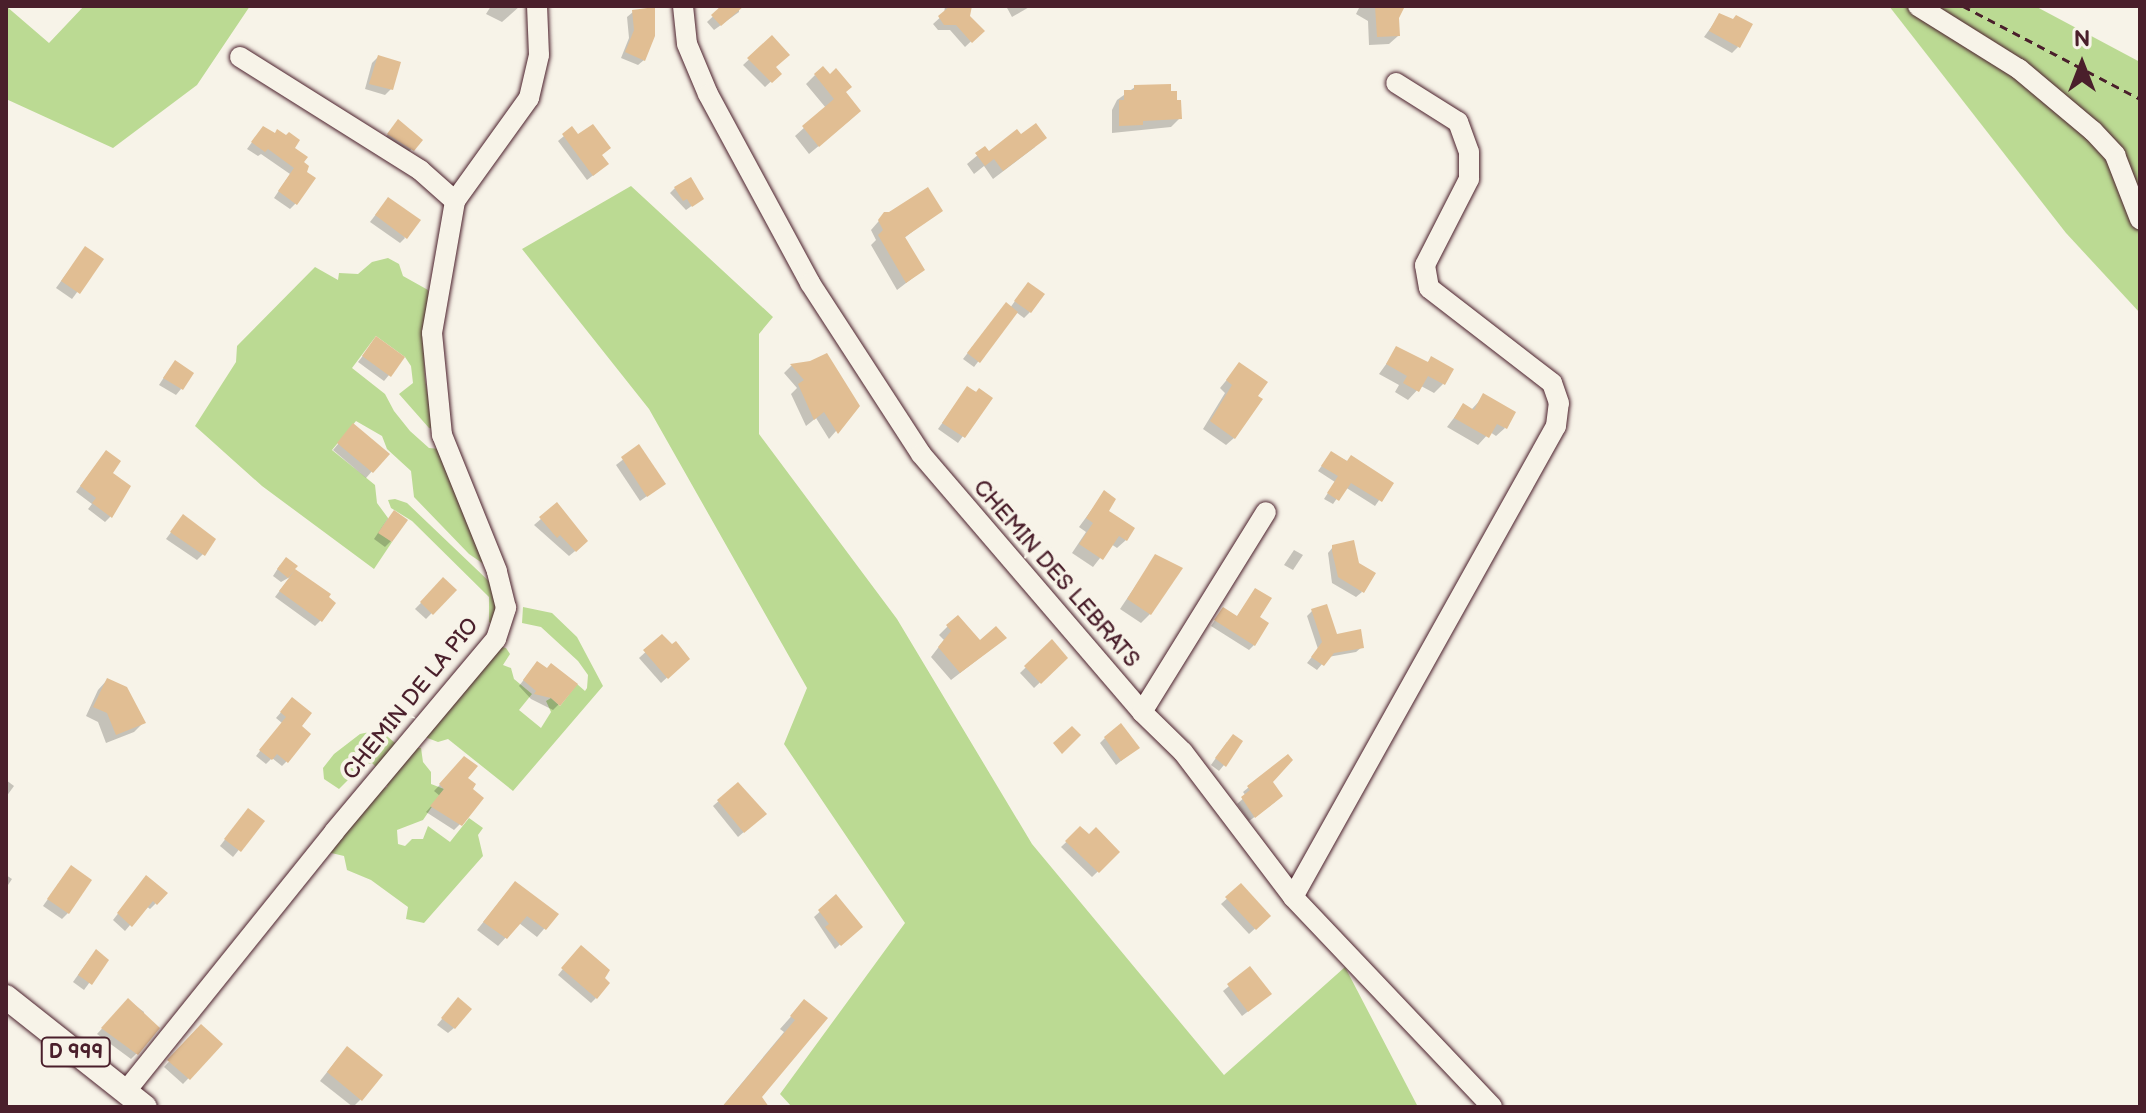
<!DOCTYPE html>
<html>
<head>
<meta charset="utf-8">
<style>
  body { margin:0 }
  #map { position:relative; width:2146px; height:1113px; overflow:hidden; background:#f7f3e8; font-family:"Balsamiq Sans",sans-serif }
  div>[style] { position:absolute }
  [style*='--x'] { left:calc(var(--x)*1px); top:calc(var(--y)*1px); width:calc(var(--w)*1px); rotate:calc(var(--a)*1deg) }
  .green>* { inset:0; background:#bbda93 }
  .shadow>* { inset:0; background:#0003 }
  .building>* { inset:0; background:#e1be93 }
  .path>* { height:3px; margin-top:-1.5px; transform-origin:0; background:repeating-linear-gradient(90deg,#4a1f2b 0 8px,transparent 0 14px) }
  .roads { filter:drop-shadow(0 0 2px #4a1f2b) drop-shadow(0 0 2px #4a1f2b) }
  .minor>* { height:20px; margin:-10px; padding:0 10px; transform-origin:10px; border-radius:10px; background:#f7f3e8 }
  .major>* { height:24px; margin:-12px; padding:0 12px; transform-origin:12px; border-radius:12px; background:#f7f3e8 }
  span { translate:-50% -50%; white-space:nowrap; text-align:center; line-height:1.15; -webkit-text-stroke:8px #f7f3e8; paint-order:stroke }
  .shield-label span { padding:2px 6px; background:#f7f3e8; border:2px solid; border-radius:6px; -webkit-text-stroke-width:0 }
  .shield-label { font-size:20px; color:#4a1f2b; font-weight:700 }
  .street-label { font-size:22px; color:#4a1f2b }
  .frame { position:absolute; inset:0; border:8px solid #4a1f2b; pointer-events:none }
  .north { position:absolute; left:2042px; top:24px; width:80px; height:80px; -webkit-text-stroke:6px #f7f3e8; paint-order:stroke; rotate:0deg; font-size:22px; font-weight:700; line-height:32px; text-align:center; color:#4a1f2b }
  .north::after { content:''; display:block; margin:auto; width:28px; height:36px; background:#4a1f2b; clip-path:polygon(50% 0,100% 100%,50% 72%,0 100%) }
</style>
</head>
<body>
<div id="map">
  <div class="green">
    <div style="clip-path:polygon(6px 6px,49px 43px,84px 6px,250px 6px,197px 85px,113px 148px,6px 99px)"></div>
    <div style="clip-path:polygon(1889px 6px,2035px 6px,2140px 62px,2140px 313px,2066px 233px)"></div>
    <div style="clip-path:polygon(631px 186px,773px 317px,759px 334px,759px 434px,897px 619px,1032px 844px,1224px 1075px,1345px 967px,1418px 1107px,792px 1107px,780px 1094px,905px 923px,784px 744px,807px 688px,649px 409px,522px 249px)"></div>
    <div style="clip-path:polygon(388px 258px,399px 264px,403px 276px,428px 290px,434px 314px,424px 353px,425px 379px,434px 429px,429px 428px,399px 394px,413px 383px,411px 366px,405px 357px,376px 336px,352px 368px,385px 394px,394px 411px,410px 431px,429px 448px,440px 449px,485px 565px,469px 554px,414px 497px,411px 471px,387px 449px,382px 436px,356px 421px,332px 450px,375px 485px,377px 503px,388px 518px,379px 532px,392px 542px,374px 569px,262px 486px,195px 426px,236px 362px,237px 346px,315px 267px,338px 280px,339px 273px,358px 274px,372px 262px)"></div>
    <div style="clip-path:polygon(395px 499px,407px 503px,495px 587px,498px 595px,493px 625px,489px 622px,489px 597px,412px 521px,391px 508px,388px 500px)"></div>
    <div style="clip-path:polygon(523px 607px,552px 613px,577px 637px,603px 686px,513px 791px,448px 739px,438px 742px,425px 737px,498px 646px,506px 648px,510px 654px,503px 665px,511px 668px,514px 679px,532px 694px,519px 710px,541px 728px,551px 712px,546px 701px,551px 698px,560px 706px,577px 684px,585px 691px,587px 688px,588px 675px,578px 661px,541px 627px,522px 623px)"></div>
    <div style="clip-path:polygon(374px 731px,382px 732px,400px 747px,421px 748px,423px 762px,431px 772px,431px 784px,444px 789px,423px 820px,397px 830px,398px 844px,405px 846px,412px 839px,423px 839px,428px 826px,450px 842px,469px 818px,483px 828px,478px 835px,483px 856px,424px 923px,406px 919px,408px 907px,371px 880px,347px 870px,344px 856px,327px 852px,380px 789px,387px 787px,388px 779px,372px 763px,363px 765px,339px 789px,324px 779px,323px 768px,334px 754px,360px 734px)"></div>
  </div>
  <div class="shadow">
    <div style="clip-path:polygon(491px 6px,520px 6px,502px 22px,486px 14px)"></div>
    <div style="clip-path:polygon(724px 6px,739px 6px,739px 12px,714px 30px,707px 22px)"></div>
    <div style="clip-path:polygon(945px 6px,970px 6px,968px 16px,982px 31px,965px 47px,950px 30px,938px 30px,933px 24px,944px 14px)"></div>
    <div style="clip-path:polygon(1006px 6px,1031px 6px,1012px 17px)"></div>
    <div style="clip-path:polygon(1360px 6px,1403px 6px,1397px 17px,1398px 36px,1389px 44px,1369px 45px,1368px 21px,1356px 14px)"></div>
    <div style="clip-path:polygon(633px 12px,644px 60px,638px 65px,621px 58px,629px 38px,627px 17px)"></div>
    <div style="clip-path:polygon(1720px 15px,1738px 47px,1732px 53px,1704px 37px)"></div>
    <div style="clip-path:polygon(772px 38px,774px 68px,779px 74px,765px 87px,743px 65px)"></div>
    <div style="clip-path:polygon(378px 57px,391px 89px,385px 95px,365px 89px,372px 63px)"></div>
    <div style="clip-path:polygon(815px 75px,843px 93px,850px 120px,809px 154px,795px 136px,826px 108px,806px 84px)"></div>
    <div style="clip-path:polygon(1135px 87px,1179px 119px,1171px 127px,1112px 133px,1112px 110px,1117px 100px)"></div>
    <div style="clip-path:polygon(393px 128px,420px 140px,406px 155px,383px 140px)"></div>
    <div style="clip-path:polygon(258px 134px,305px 157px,296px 203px,290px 209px,274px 198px,290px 174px,261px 154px,258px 156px,247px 149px)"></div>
    <div style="clip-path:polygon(564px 136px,600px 155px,600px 170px,587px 180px,558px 141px)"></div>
    <div style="clip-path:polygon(1035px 147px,993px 179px,984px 166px,974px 174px,967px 164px,985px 149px,988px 153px)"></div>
    <div style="clip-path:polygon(675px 188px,701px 199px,686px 210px,670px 193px)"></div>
    <div style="clip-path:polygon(383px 205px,405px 238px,400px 243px,370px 222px)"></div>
    <div style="clip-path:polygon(940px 210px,903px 239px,923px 270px,897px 290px,871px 245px,876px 240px,871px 230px,885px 214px)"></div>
    <div style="clip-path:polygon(85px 248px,101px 260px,72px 299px,56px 288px)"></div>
    <div style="clip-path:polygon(1022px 291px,1030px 312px,1024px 318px,1016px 312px,974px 367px,963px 359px,1001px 310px,1010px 308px)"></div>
    <div style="clip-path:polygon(376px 339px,389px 375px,384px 381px,358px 362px)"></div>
    <div style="clip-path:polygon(1397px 349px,1427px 363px,1431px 359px,1443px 384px,1434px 393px,1421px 386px,1408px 400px,1395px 392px,1399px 385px,1379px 374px)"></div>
    <div style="clip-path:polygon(811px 363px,858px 406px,829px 439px,816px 418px,806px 426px,791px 394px,797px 388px,784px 373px,791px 366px)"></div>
    <div style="clip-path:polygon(1239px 365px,1234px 438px,1226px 445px,1203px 429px,1225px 393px,1220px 388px)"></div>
    <div style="clip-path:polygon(170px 368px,181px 389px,176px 395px,159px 385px)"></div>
    <div style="clip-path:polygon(967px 388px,990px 398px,958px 443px,938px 429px)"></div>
    <div style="clip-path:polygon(1484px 396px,1505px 428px,1496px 436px,1490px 432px,1478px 445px,1447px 427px,1463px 406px,1471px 410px)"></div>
    <div style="clip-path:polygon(348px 432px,387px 454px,366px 478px,333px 450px)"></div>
    <div style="clip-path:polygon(639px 447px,664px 484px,640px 501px,616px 465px)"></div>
    <div style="clip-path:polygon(1331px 453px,1391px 483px,1375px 506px,1345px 487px,1333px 504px,1324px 499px,1335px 482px,1318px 471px)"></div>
    <div style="clip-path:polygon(101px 458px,110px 473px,110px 517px,105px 522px,88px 509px,92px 504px,76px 492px)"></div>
    <div style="clip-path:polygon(1104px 493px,1106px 511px,1126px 540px,1117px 548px,1111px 544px,1093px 567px,1072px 553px,1086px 532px,1079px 527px)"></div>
    <div style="clip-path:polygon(557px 505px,580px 547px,569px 556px,534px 525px)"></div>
    <div style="clip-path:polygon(388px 518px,391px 541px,385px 547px,374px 539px)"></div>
    <div style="clip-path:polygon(178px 523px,203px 554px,197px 560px,166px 539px)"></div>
    <div style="clip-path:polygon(1333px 547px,1362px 592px,1356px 597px,1332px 583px,1328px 553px)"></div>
    <div style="clip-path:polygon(1294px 550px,1303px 555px,1293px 570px,1284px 565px)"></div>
    <div style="clip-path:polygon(1155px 557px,1150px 614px,1141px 623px,1120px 609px)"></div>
    <div style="clip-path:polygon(280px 565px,293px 569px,328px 595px,320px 621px,315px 626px,275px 597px,290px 577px,281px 582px,273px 576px)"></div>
    <div style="clip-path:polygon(443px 580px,454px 590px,426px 619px,415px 609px)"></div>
    <div style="clip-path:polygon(1255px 590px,1258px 618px,1254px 645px,1249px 650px,1211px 626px,1223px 609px,1236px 618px)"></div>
    <div style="clip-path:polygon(1312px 611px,1335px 636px,1362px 647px,1356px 652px,1328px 657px,1317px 670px,1307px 663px,1318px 649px,1307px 616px)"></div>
    <div style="clip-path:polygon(948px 626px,980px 643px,995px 646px,951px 680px,931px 657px,944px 640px,939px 635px)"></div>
    <div style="clip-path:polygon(662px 637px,682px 664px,661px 683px,639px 658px)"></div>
    <div style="clip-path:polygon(1052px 642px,1066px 658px,1034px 688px,1020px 673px)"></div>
    <div style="clip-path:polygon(532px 669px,559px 704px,553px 710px,531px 699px,519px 686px)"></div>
    <div style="clip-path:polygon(107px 680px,143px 723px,134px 732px,106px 743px,98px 722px,86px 716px,98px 690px)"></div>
    <div style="clip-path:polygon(288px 704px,299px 726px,286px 762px,282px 766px,272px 758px,266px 764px,256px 756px,282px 723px,276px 718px)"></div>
    <div style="clip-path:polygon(1105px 738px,1132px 752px,1116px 765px,1100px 743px)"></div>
    <div style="clip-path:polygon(1227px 742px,1224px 765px,1219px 771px,1211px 765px)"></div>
    <div style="clip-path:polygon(464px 759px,460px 824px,454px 830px,426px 812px,440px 796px,434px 791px)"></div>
    <div style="clip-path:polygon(6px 780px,14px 786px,6px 797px)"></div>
    <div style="clip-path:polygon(1270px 781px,1275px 802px,1249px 821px,1237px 804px,1246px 796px,1243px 792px,1249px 787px)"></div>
    <div style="clip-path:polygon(738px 784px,759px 819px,738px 837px,713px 806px)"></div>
    <div style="clip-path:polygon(243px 816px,262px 821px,233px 857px,220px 846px)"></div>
    <div style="clip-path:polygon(1080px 829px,1118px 852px,1092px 877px,1061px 847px)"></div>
    <div style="clip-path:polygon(66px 873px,68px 913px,62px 919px,43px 906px)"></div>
    <div style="clip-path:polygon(6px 875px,12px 879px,6px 888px)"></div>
    <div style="clip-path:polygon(141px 884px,156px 903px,150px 909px,146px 906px,125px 931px,113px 920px)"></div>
    <div style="clip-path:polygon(1241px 886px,1269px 916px,1249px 934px,1221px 904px)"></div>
    <div style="clip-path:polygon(508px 891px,556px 915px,537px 937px,519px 923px,498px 946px,477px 930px)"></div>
    <div style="clip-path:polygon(836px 897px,860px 926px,835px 949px,814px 917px)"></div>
    <div style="clip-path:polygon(576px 953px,596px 998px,591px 1003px,558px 975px)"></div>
    <div style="clip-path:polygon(90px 958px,106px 960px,84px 990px,73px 982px)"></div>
    <div style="clip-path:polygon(1250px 969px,1264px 999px,1242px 1016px,1223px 991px)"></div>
    <div style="clip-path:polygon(128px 1000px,144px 1012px,137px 1053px,131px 1059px,97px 1034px)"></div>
    <div style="clip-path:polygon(804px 1002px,759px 1097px,767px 1107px,722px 1107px,784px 1032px,780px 1029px)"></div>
    <div style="clip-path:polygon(453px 1006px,454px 1028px,448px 1033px,437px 1025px)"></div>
    <div style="clip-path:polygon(201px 1027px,220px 1045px,183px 1084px,164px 1067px)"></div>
    <div style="clip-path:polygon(339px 1057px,361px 1099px,353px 1107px,320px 1081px)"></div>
  </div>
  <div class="building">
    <div style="clip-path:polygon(721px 6px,744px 6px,721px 26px,711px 15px)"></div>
    <div style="clip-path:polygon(950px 6px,972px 6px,970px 16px,985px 31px,972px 43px,956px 25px,944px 25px,938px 16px)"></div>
    <div style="clip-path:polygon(1375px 6px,1405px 6px,1399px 18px,1400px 36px,1377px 37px)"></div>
    <div style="clip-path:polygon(655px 7px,655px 36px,645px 61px,625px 52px,634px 30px,632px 10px)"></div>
    <div style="clip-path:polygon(1719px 13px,1733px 19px,1736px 15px,1753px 24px,1740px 48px,1709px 31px)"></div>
    <div style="clip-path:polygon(772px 35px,790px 55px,776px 67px,782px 74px,772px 83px,747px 58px)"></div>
    <div style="clip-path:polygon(378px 55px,401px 62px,393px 90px,369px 84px)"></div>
    <div style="clip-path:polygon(823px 66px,830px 74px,836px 68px,852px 87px,846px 92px,861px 111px,819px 147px,802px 126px,834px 99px,814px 74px)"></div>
    <div style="clip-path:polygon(1171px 84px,1171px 91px,1177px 91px,1177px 100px,1181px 100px,1182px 119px,1143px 121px,1143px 125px,1119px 126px,1119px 100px,1124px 100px,1124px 90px,1134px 90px,1134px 85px)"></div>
    <div style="clip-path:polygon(398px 119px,423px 140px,414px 151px,387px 134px)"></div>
    <div style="clip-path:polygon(1036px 123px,1047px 138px,1003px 171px,994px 159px,985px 166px,975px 153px,985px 146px,989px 151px,1017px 129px,1021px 134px)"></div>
    <div style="clip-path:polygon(593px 124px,611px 148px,602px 155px,609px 164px,593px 176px,562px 134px,572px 126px,578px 134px)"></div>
    <div style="clip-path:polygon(263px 126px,275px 133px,277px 129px,286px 135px,289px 132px,300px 140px,295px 148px,308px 157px,304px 162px,309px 166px,307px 172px,316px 178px,297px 205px,278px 191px,294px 168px,268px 149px,265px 152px,251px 142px)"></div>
    <div style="clip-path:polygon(691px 177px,704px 199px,692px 207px,687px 199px,683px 201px,674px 187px)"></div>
    <div style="clip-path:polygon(928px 187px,943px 211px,905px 237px,925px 270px,906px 283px,878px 235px,883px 230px,878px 220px,884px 212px,889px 212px)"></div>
    <div style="clip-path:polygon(388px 197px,421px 220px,407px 239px,375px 215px)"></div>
    <div style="clip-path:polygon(85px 246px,104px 259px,80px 294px,61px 281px)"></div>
    <div style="clip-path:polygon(1028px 282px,1045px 294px,1031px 313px,1014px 301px)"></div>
    <div style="clip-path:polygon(1006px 302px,1018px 312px,980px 363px,967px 353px)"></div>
    <div style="clip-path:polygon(376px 336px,405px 357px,391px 377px,362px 356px)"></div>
    <div style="clip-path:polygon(1396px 346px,1428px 362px,1431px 356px,1454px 369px,1445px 385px,1428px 376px,1419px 392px,1403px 383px,1407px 376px,1386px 364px)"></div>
    <div style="clip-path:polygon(827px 353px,860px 406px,838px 434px,824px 412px,814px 420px,798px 384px,804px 380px,790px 364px,810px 361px)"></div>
    <div style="clip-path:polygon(175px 360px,194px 373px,183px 390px,163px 378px)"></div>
    <div style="clip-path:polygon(1239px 362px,1268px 382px,1258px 396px,1263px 399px,1235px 439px,1210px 421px,1232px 385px,1226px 380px)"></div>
    <div style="clip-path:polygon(967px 386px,976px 392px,979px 388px,993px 398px,965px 438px,942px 423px)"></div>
    <div style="clip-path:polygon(1483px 393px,1516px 412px,1507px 429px,1497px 424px,1489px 438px,1454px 418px,1463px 403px,1474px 410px)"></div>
    <div style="clip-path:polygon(353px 423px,390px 454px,373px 473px,337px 443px)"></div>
    <div style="clip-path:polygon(639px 444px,666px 484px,647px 497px,621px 457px)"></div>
    <div style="clip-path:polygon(106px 450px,121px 461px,113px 473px,131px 486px,112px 518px,92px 503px,96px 498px,80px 486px)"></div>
    <div style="clip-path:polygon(1331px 451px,1347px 461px,1351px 455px,1394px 483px,1382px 502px,1351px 483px,1339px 501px,1327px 493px,1338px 476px,1321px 466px)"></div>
    <div style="clip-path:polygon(1104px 490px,1116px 499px,1109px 511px,1135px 528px,1127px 541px,1119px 536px,1103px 560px,1079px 544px,1093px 523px,1086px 518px)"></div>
    <div style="clip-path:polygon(557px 502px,588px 541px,576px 552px,560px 535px,557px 538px,539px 517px)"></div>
    <div style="clip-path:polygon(394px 510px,408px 520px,392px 542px,378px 533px)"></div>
    <div style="clip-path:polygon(183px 514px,216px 539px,205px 556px,170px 532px)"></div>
    <div style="clip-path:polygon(1354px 540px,1359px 563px,1376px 573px,1364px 593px,1338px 577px,1332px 551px,1332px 545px)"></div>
    <div style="clip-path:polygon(1155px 554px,1183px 568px,1151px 615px,1127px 599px)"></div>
    <div style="clip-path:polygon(286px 557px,298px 566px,295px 569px,331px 594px,329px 597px,336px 603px,322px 622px,279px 591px,295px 570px,288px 578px,277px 569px)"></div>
    <div style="clip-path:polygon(443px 577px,457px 590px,433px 615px,420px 602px)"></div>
    <div style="clip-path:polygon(1255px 588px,1272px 598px,1260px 617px,1269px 623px,1255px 646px,1214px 620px,1223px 607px,1237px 616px)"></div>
    <div style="clip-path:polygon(1327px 604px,1337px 634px,1361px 629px,1364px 648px,1334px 653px,1324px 666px,1311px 657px,1322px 642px,1311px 609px)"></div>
    <div style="clip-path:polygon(958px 615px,980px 640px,996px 626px,1007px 638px,960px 673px,938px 647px,951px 631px,946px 625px)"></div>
    <div style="clip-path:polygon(662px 634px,672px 644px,676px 641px,690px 659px,668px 679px,643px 650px)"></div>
    <div style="clip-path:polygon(1052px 639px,1068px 658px,1041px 684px,1024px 666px)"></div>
    <div style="clip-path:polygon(537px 661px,547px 668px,551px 663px,578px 684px,560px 706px,551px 698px,534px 694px,536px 691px,523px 680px)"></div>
    <div style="clip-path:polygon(107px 678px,127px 687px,146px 723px,116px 735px,107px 713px,93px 707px)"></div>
    <div style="clip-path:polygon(292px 697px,312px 713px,302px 726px,311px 734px,288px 763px,277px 754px,272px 760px,259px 750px,286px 717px,280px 712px)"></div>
    <div style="clip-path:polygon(1121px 723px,1140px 748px,1121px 761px,1104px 737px)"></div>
    <div style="clip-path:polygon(1072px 726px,1081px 735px,1062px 754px,1053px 743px)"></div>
    <div style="clip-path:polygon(1233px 734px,1243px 741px,1226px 767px,1215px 758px)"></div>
    <div style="clip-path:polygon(1288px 754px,1293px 760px,1273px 782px,1283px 796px,1255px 818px,1241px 797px,1250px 790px,1247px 786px)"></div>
    <div style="clip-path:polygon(464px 756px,478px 766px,468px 778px,476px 784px,473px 789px,484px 798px,462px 826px,430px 806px,444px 789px,439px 784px)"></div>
    <div style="clip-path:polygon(738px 782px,767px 814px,744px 833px,717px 800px)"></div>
    <div style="clip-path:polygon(248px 808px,265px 821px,241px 852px,224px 839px)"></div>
    <div style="clip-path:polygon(1080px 826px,1089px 834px,1096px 827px,1120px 852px,1099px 873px,1065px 841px)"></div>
    <div style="clip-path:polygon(71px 865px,92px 880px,69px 914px,47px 899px)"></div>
    <div style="clip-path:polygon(146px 875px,168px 893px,157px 905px,153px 901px,132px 927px,117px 913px)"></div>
    <div style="clip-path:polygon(515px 881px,559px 914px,546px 930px,527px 916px,507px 939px,483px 922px)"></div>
    <div style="clip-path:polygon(1241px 883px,1271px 916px,1256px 930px,1225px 897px)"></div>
    <div style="clip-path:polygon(836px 894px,863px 927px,841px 946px,825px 927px,829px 924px,818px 910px)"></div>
    <div style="clip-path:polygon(581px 945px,610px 970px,605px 978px,610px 983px,597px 999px,561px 968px)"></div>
    <div style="clip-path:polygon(96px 949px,109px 960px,92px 985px,78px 975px)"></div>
    <div style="clip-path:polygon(1250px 966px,1272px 994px,1248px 1012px,1227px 984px)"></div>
    <div style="clip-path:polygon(458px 997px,472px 1009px,455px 1029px,441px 1018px)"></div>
    <div style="clip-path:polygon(128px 998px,160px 1028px,138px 1055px,101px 1028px)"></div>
    <div style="clip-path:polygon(804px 999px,828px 1018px,762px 1097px,769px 1107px,722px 1107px,795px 1020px,790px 1016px)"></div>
    <div style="clip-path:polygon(201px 1024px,223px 1044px,190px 1080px,167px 1060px)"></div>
    <div style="clip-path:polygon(347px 1046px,383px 1075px,362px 1101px,327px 1072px)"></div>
  </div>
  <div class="path">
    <div style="--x:1963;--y:6;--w:200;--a:27.7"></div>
  </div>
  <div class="roads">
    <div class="minor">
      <div style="--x:683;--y:6;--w:38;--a:84"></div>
      <div style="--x:687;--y:44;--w:54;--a:67.2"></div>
      <div style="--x:708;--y:94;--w:215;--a:61.6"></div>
      <div style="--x:810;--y:283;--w:204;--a:57"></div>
      <div style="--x:921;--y:454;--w:340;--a:49.4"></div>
      <div style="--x:1142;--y:712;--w:57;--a:44.3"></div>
      <div style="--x:1183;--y:752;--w:182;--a:52.8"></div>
      <div style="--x:1293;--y:897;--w:289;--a:46.5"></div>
      <div style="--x:1918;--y:6;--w:119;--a:32"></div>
      <div style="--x:2019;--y:69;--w:97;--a:40"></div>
      <div style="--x:2093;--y:131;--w:33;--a:47"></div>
      <div style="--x:2115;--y:155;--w:69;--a:68.7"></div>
      <div style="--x:240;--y:57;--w:213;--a:32.1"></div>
      <div style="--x:420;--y:170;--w:47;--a:41.5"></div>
      <div style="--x:1142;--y:712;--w:235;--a:-58.2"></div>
      <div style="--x:1293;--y:897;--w:539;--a:-60.82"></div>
      <div style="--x:1556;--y:426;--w:23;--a:-83"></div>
      <div style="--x:1559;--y:403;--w:21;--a:-109"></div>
      <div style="--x:1552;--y:383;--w:155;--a:-142.3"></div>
      <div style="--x:1429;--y:288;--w:23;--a:-100"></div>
      <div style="--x:1425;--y:265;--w:97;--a:-62.9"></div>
      <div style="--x:1469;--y:179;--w:27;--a:-90"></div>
      <div style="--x:1469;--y:152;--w:32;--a:-110"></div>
      <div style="--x:1458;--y:122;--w:73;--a:-147.8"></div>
      <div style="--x:126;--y:1091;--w:332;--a:-51.2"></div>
      <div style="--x:334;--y:832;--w:252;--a:-50"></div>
      <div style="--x:496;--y:639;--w:33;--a:-72"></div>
      <div style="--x:506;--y:608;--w:38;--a:-104"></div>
      <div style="--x:497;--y:571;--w:147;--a:-112"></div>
      <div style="--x:442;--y:435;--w:102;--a:-95.6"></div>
      <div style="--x:432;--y:333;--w:134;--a:-80.1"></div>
      <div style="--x:455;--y:201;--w:127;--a:-54.3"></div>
      <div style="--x:529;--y:98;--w:44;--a:-76.9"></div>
      <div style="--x:539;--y:55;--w:49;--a:-92.3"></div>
    </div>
    <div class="major">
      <div style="--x:6;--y:997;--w:177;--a:38.4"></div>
    </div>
  </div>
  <div class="shield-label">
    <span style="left:76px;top:1052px">D 999</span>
  </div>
  <div class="street-label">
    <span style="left:1056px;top:574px;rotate:49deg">CHEMIN DES LEBRATS</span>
    <span style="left:411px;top:699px;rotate:-51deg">CHEMIN DE LA PIO</span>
  </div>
  <div class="frame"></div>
  <div class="north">N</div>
</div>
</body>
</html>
